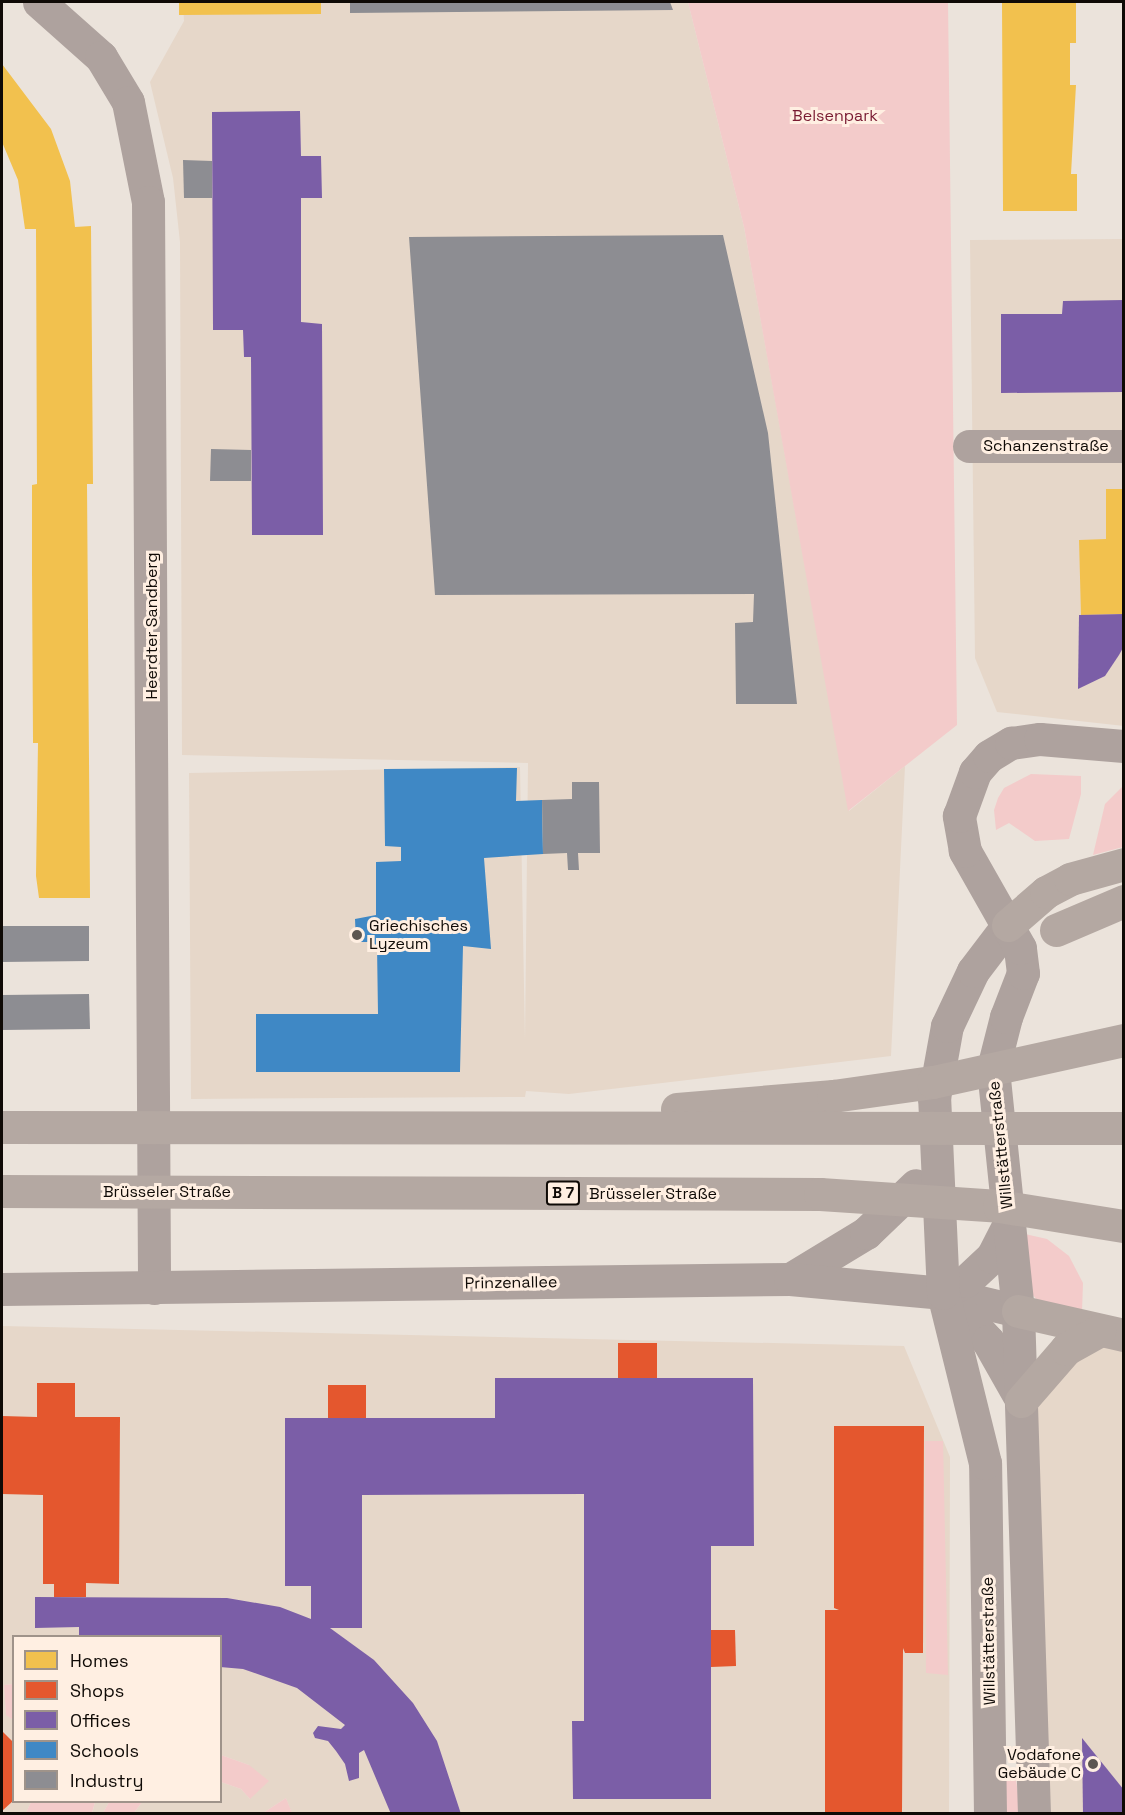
<!DOCTYPE html>
<html>
<head>
<meta charset="utf-8">
<style>
  body { margin:0 }
  #map { position:relative; width:1125px; height:1815px; overflow:hidden; background:#ebe3db; font-family:"Space Grotesk",sans-serif }
  div>[style] { position:absolute }
  [style*='--x'] { left:calc(var(--x)*1px); top:calc(var(--y)*1px); width:calc(var(--w)*1px); rotate:calc(var(--a)*1deg) }
  .built>* { inset:0; background:#e6d7c9 }
  .green>* { inset:0; background:#f3cbca }
  .homes>* { inset:0; background:#f2c14e }
  .shops>* { inset:0; background:#e4572e }
  .offices>* { inset:0; background:#7b5ea7 }
  .schools>* { inset:0; background:#3f88c5 }
  .industry>* { inset:0; background:#8d8d92 }
  .minor>* { height:33px; margin:-16.5px; padding:0 16.5px; transform-origin:16.5px; border-radius:16.5px; background:#aea29e }
  .highway>* { height:33px; margin:-16.5px; padding:0 16.5px; transform-origin:16.5px; border-radius:16.5px; background:#b4a8a2 }
  .highway-bridge>* { height:33px; margin:-16.5px; padding:0 16.5px; transform-origin:16.5px; border-radius:16.5px; background:#b4a8a2 }
  .dots>* { width:16px; height:16px; translate:-50% -50%; box-sizing:border-box; border:3px solid #ffefe2; border-radius:50% }
  span { translate:-50% -50%; white-space:nowrap; text-align:center; line-height:1.15; -webkit-text-stroke:6px #ffefe2; paint-order:stroke }
  .shield-label span { padding:2px 4px; background:#ffefe2; border:2px solid; border-radius:4px; -webkit-text-stroke-width:0 }
  .shield-label { font-size:15px; color:#0f0a06; font-weight:700 }
  .park-label { font-size:16px; color:#791a31 }
  .street-label { font-size:16px; color:#0f0a06 }
  .poi-label { font-size:16px; color:#0f0a06 }
  .left { translate:0 -50%; text-align:left }
  .right { translate:-100% -50%; text-align:right }
  .frame { position:absolute; inset:0; border:3px solid #0f0a06; pointer-events:none }
  .legend { position:absolute; left:12px; top:1635px; width:210px; height:168px; box-sizing:border-box; background:#ffefe2; border:2px solid #9f938a; margin:0; padding:8px 10px; list-style:none; font-size:18px; color:#0f0a06 }
  .legend li { display:flex; align-items:center; gap:12px; height:30px }
  .legend b { width:30px; border:2px solid #9f938a }
</style>
</head>
<body>
<div id="map">
  <div class="built">
    <div style="clip-path:polygon(183px 2px,688px 2px,744px 227px,849px 811px,905px 766px,891px 1056px,569px 1094px,526px 1091px,525px 1097px,191px 1099px,189px 773px,520px 767px,525px 1041px,528px 763px,182px 755px,180px 242px,173px 178px,150px 82px,184px 21px)"></div>
    <div style="clip-path:polygon(1123px 239px,1124px 726px,997px 712px,975px 658px,970px 240px)"></div>
    <div style="clip-path:polygon(2px 1326px,904px 1346px,950px 1457px,949px 1813px,292px 1814px,286px 1798px,263px 1813px,134px 1813px,142px 1802px,220px 1802px,221px 1782px,241px 1789px,250px 1799px,249px 1765px,221px 1755px,220px 1636px,14px 1636px,13px 1684px,4px 1685px,6px 1714px,13px 1720px,14px 1802px,31px 1802px,26px 1813px,2px 1814px)"></div>
    <div style="clip-path:polygon(1064px 1338px,1123px 1348px,1123px 1813px,1048px 1813px,1035px 1394px)"></div>
    <div style="clip-path:polygon(95px 1802px,109px 1802px,103px 1813px,92px 1814px)"></div>
  </div>
  <div class="green">
    <div style="clip-path:polygon(688px 2px,948px 2px,957px 725px,848px 811px,744px 227px)"></div>
    <div style="clip-path:polygon(1031px 774px,1081px 776px,1081px 794px,1069px 839px,1035px 841px,1009px 823px,996px 830px,994px 810px,998px 798px,1004px 788px)"></div>
    <div style="clip-path:polygon(1123px 786px,1123px 847px,1093px 855px,1105px 804px)"></div>
    <div style="clip-path:polygon(1025px 1234px,1047px 1239px,1069px 1256px,1083px 1283px,1082px 1311px,1038px 1301px,1032px 1294px)"></div>
    <div style="clip-path:polygon(925px 1441px,943px 1441px,948px 1675px,926px 1673px)"></div>
    <div style="clip-path:polygon(13px 1684px,14px 1684px,13px 1720px,6px 1715px,4px 1685px)"></div>
    <div style="clip-path:polygon(221px 1755px,249px 1765px,269px 1781px,250px 1799px,241px 1789px,221px 1782px)"></div>
    <div style="clip-path:polygon(1010px 1776px,1016px 1780px,1021px 1813px,1006px 1813px,1006px 1781px)"></div>
    <div style="clip-path:polygon(286px 1798px,292px 1813px,263px 1813px)"></div>
    <div style="clip-path:polygon(31px 1802px,95px 1802px,92px 1813px,26px 1813px)"></div>
    <div style="clip-path:polygon(109px 1802px,142px 1802px,134px 1813px,103px 1813px)"></div>
  </div>
  <div class="homes">
    <div style="clip-path:polygon(179px 2px,321px 2px,321px 14px,179px 15px)"></div>
    <div style="clip-path:polygon(1002px 2px,1076px 2px,1076px 43px,1070px 43px,1070px 85px,1076px 85px,1071px 174px,1077px 174px,1077px 211px,1003px 211px)"></div>
    <div style="clip-path:polygon(2px 64px,51px 129px,70px 181px,75px 227px,91px 226px,93px 484px,87px 484px,90px 898px,39px 898px,36px 876px,38px 743px,33px 743px,32px 571px,32px 485px,37px 484px,36px 229px,25px 229px,18px 180px,2px 142px)"></div>
    <div style="clip-path:polygon(1106px 489px,1124px 489px,1123px 614px,1081px 615px,1079px 540px,1106px 539px)"></div>
  </div>
  <div class="shops">
    <div style="clip-path:polygon(618px 1343px,657px 1343px,657px 1378px,618px 1378px)"></div>
    <div style="clip-path:polygon(37px 1383px,75px 1383px,75px 1417px,120px 1417px,119px 1584px,86px 1583px,86px 1597px,54px 1597px,54px 1584px,43px 1584px,43px 1495px,2px 1494px,2px 1416px,37px 1417px)"></div>
    <div style="clip-path:polygon(328px 1385px,366px 1385px,366px 1418px,328px 1418px)"></div>
    <div style="clip-path:polygon(834px 1426px,924px 1426px,923px 1653px,905px 1653px,903px 1648px,902px 1814px,825px 1814px,825px 1610px,839px 1610px,834px 1608px)"></div>
    <div style="clip-path:polygon(711px 1630px,735px 1630px,736px 1666px,711px 1667px)"></div>
    <div style="clip-path:polygon(2px 1731px,14px 1743px,14px 1800px,2px 1811px)"></div>
  </div>
  <div class="offices">
    <div style="clip-path:polygon(300px 111px,301px 156px,321px 156px,322px 198px,301px 198px,301px 322px,322px 324px,323px 535px,252px 535px,251px 357px,244px 357px,243px 330px,213px 330px,212px 112px)"></div>
    <div style="clip-path:polygon(1124px 300px,1124px 392px,1001px 393px,1001px 314px,1062px 314px,1063px 301px)"></div>
    <div style="clip-path:polygon(1124px 614px,1124px 646px,1119px 655px,1105px 676px,1078px 689px,1079px 615px)"></div>
    <div style="clip-path:polygon(495px 1378px,753px 1378px,754px 1546px,711px 1546px,711px 1799px,573px 1799px,572px 1721px,584px 1721px,584px 1494px,362px 1495px,362px 1628px,330px 1628px,374px 1660px,413px 1703px,437px 1741px,461px 1814px,391px 1814px,364px 1750px,359px 1753px,359px 1778px,349px 1781px,345px 1764px,336px 1751px,328px 1741px,315px 1738px,313px 1733px,318px 1726px,341px 1729px,345px 1725px,297px 1688px,243px 1669px,220px 1667px,220px 1636px,79px 1636px,79px 1627px,35px 1628px,35px 1597px,227px 1598px,280px 1607px,311px 1619px,311px 1586px,285px 1586px,285px 1418px,495px 1418px)"></div>
    <div style="clip-path:polygon(1082px 1738px,1124px 1790px,1124px 1814px,1083px 1814px)"></div>
  </div>
  <div class="schools">
    <div style="clip-path:polygon(517px 768px,516px 801px,542px 800px,543px 854px,484px 858px,491px 949px,463px 946px,460px 1072px,256px 1072px,256px 1014px,378px 1014px,377px 946px,372px 942px,356px 942px,355px 919px,376px 915px,376px 862px,401px 861px,401px 847px,385px 846px,384px 769px)"></div>
  </div>
  <div class="industry">
    <div style="clip-path:polygon(350px 2px,670px 2px,673px 10px,350px 13px)"></div>
    <div style="clip-path:polygon(183px 160px,212px 161px,212px 198px,184px 198px)"></div>
    <div style="clip-path:polygon(723px 235px,768px 433px,797px 704px,736px 704px,735px 623px,753px 622px,754px 594px,435px 595px,409px 237px)"></div>
    <div style="clip-path:polygon(211px 449px,251px 450px,251px 481px,210px 481px)"></div>
    <div style="clip-path:polygon(572px 782px,599px 782px,600px 853px,578px 853px,579px 870px,568px 870px,567px 853px,543px 854px,542px 800px,572px 799px)"></div>
    <div style="clip-path:polygon(2px 926px,89px 926px,89px 961px,2px 962px)"></div>
    <div style="clip-path:polygon(89px 994px,90px 1029px,2px 1030px,2px 995px)"></div>
  </div>
  <div class="minor">
    <div style="--x:39;--y:2;--w:83;--a:41.6"></div>
    <div style="--x:101;--y:57;--w:52;--a:59"></div>
    <div style="--x:128;--y:102;--w:102;--a:78.7"></div>
    <div style="--x:148;--y:202;--w:1086;--a:89.68"></div>
    <div style="--x:969;--y:446;--w:155;--a:0"></div>
    <div style="--x:790;--y:1279;--w:89;--a:-31.2"></div>
    <div style="--x:866;--y:1233;--w:69;--a:-43.8"></div>
    <div style="--x:2;--y:1289;--w:788;--a:-0.73"></div>
    <div style="--x:790;--y:1279;--w:154;--a:5.2"></div>
    <div style="--x:943;--y:1293;--w:77;--a:13.5"></div>
    <div style="--x:943;--y:1293;--w:66;--a:46.8"></div>
    <div style="--x:988;--y:1341;--w:61;--a:60.5"></div>
    <div style="--x:943;--y:1293;--w:26;--a:-28"></div>
    <div style="--x:966;--y:1281;--w:35;--a:-43"></div>
    <div style="--x:992;--y:1257;--w:38;--a:-63"></div>
    <div style="--x:990;--y:1814;--w:351;--a:-90.8"></div>
    <div style="--x:985;--y:1463;--w:175;--a:-103.9"></div>
    <div style="--x:943;--y:1293;--w:195;--a:-92.6"></div>
    <div style="--x:934;--y:1098;--w:73;--a:-79.8"></div>
    <div style="--x:947;--y:1026;--w:61;--a:-64.7"></div>
    <div style="--x:973;--y:971;--w:58;--a:-52.7"></div>
    <div style="--x:1034;--y:1814;--w:503;--a:-91.82"></div>
    <div style="--x:1018;--y:1311;--w:244;--a:-95.9"></div>
    <div style="--x:993;--y:1068;--w:53;--a:-75.7"></div>
    <div style="--x:1006;--y:1017;--w:47;--a:-68.9"></div>
    <div style="--x:1023;--y:973;--w:25;--a:-97"></div>
    <div style="--x:1020;--y:948;--w:112;--a:-119.6"></div>
    <div style="--x:965;--y:851;--w:36;--a:-100"></div>
    <div style="--x:959;--y:816;--w:47;--a:-70"></div>
    <div style="--x:975;--y:772;--w:21;--a:-49"></div>
    <div style="--x:989;--y:756;--w:26;--a:-31"></div>
    <div style="--x:1011;--y:743;--w:29;--a:-8"></div>
    <div style="--x:1040;--y:739;--w:84;--a:4.8"></div>
  </div>
  <div class="highway">
    <div style="--x:1008;--y:925;--w:50;--a:-41"></div>
    <div style="--x:1046;--y:892;--w:27;--a:-28"></div>
    <div style="--x:1070;--y:879;--w:56;--a:-15.5"></div>
    <div style="--x:1056;--y:930;--w:74;--a:-23.1"></div>
    <div style="--x:1018;--y:1311;--w:109;--a:12.8"></div>
    <div style="--x:1021;--y:1401;--w:69;--a:-49.1"></div>
    <div style="--x:1066;--y:1349;--w:38;--a:-29"></div>
  </div>
  <div class="highway-bridge">
    <div style="--x:677;--y:1109;--w:157;--a:-4.8"></div>
    <div style="--x:833;--y:1096;--w:101;--a:-8"></div>
    <div style="--x:933;--y:1082;--w:196;--a:-12.4"></div>
    <div style="--x:2;--y:1127;--w:1122;--a:0.05"></div>
    <div style="--x:2;--y:1191;--w:818;--a:0.21"></div>
    <div style="--x:820;--y:1194;--w:179;--a:3.8"></div>
    <div style="--x:999;--y:1206;--w:127;--a:9.1"></div>
  </div>
  <div class="dots">
    <div style="left:357px;top:935px;background:#5c5651"></div>
    <div style="left:1093px;top:1764px;background:#5c5651"></div>
  </div>
  <div class="shield-label">
    <span style="left:563px;top:1193px">B 7</span>
  </div>
  <div class="park-label">
    <span style="left:835px;top:116px">Belsenpark</span>
  </div>
  <div class="street-label">
    <span style="left:1046px;top:446px">Schanzenstraße</span>
    <span style="left:152px;top:626px;rotate:-90deg">Heerdter Sandberg</span>
    <span style="left:1001px;top:1145px;rotate:-96deg">Willstätterstraße</span>
    <span style="left:167px;top:1192px">Brüsseler Straße</span>
    <span style="left:653px;top:1194px">Brüsseler Straße</span>
    <span style="left:511px;top:1283px;rotate:-1deg">Prinzenallee</span>
    <span style="left:989px;top:1641px;rotate:-91deg">Willstätterstraße</span>
  </div>
  <div class="poi-label">
    <span class="left" style="left:369px;top:935px">Griechisches<br>Lyzeum</span>
    <span class="right" style="left:1081px;top:1764px">Vodafone<br>Gebäude C</span>
  </div>
  <div class="frame"></div>
  <ul class="legend">
  <li><b style="height:16px;background:#f2c14e"></b>Homes</li>
  <li><b style="height:16px;background:#e4572e"></b>Shops</li>
  <li><b style="height:16px;background:#7b5ea7"></b>Offices</li>
  <li><b style="height:16px;background:#3f88c5"></b>Schools</li>
  <li><b style="height:16px;background:#8d8d92"></b>Industry</li>
  </ul>
</div>
</body>
</html>
